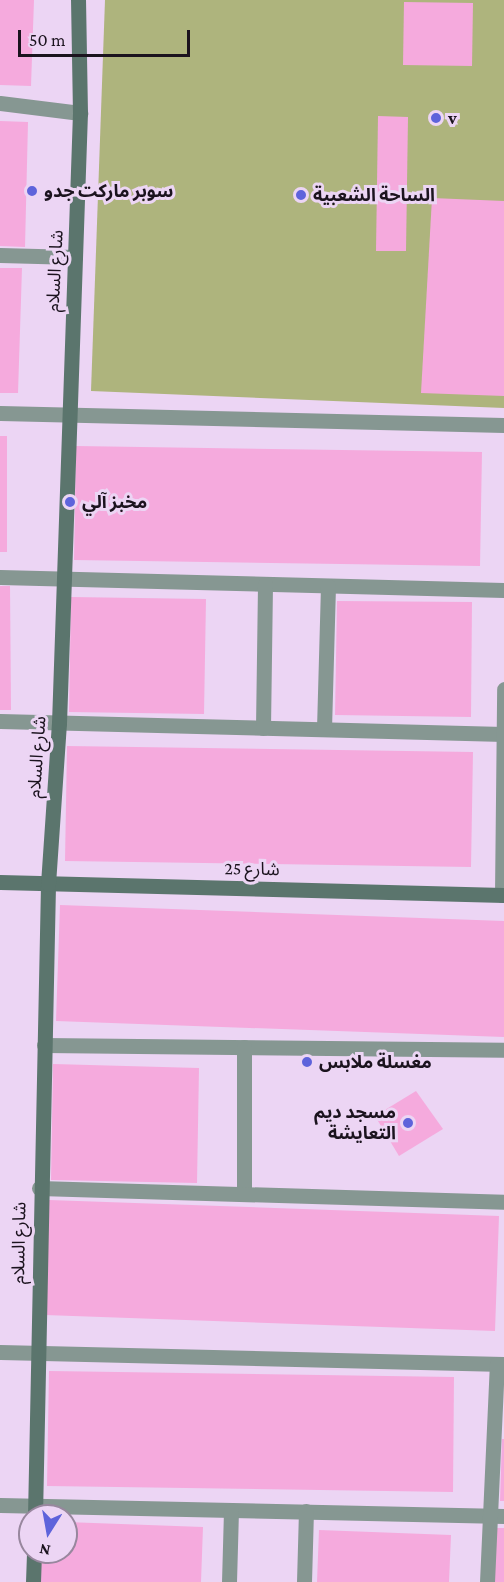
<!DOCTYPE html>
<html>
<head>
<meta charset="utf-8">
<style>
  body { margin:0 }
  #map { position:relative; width:504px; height:1582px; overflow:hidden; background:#ecd5f4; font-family:"Crimson Pro","Noto Sans Arabic",serif }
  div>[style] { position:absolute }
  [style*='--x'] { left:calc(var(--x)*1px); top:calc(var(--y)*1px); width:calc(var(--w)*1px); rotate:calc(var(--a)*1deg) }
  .green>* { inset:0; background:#aeb47d }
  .building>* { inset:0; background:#f5aadd }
  .street>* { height:15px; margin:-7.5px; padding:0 7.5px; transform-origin:7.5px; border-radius:7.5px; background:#869792 }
  .secondary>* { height:15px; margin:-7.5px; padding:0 7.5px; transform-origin:7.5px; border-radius:7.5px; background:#5b756d }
  .dots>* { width:16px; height:16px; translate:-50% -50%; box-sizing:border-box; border:3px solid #ecd5f4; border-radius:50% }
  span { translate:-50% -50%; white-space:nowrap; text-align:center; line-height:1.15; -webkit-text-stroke:6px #ecd5f4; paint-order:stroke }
  .poi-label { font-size:18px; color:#1b131e; font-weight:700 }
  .left { translate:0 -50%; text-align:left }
  .right { translate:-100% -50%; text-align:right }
  .street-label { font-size:18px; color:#1b131e }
  .north { position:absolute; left:18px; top:1504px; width:60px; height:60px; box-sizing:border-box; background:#ecd5f4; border:2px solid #98879e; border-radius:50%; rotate:191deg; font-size:16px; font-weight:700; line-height:24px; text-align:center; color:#1b131e }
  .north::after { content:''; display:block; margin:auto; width:21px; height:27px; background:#5e63db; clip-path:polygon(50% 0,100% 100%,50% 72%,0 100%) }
  .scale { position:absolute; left:18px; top:30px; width:172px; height:27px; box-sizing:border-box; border:3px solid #1b131e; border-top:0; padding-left:8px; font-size:18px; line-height:21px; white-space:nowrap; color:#1b131e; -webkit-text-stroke:4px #ecd5f4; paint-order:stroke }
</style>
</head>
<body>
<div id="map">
  <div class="green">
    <div style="clip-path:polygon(105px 0,504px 0,504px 408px,91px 391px)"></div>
  </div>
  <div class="building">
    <div style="clip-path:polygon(0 0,34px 0,31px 86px,0 85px)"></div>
    <div style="clip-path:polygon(404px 2px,473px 3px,472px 66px,403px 65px)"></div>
    <div style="clip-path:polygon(378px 116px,408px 117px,406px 251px,376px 251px)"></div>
    <div style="clip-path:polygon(0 121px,28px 122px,25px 247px,0 246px)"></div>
    <div style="clip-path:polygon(432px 198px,504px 201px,504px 396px,421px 393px)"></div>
    <div style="clip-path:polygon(0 268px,22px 268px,18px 393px,0 393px)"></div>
    <div style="clip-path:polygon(0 436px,7px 436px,7px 552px,0 552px)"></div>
    <div style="clip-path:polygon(76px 446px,482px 452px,480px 566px,74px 560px)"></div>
    <div style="clip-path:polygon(0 586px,10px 586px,11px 710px,0 710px)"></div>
    <div style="clip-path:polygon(71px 597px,206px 599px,204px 714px,69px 712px)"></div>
    <div style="clip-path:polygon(337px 601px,472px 602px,471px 717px,335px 715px)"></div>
    <div style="clip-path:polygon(67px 746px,473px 752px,471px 867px,65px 861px)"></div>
    <div style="clip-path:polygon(60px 905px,504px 921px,504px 1037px,56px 1021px)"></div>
    <div style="clip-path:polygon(53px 1064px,199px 1068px,197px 1183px,51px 1180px)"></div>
    <div style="clip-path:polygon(416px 1091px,443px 1129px,399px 1156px,375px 1116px)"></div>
    <div style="clip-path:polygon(49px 1200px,499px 1216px,495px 1331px,45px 1315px)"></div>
    <div style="clip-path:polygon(49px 1371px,454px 1377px,453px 1492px,47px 1486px)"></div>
    <div style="clip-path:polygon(502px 1439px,504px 1439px,504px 1501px,500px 1501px)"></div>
    <div style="clip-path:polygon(66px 1522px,203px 1527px,201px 1582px,37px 1582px,38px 1552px,66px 1552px)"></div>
    <div style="clip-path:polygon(495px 1528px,504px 1528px,504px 1582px,493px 1582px)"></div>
    <div style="clip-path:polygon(319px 1530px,451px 1535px,449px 1582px,317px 1582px)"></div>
  </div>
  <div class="street">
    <div style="--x:0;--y:103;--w:81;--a:7.1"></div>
    <div style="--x:0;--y:255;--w:75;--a:1.5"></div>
    <div style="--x:0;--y:413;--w:504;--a:1.36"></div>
    <div style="--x:0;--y:577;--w:504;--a:1.48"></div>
    <div style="--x:0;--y:721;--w:504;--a:1.48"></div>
    <div style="--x:263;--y:728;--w:144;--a:-89.2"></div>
    <div style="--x:324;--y:729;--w:143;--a:-88.4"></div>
    <div style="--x:502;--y:895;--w:206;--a:-89.4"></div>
    <div style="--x:44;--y:1045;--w:460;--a:0.6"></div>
    <div style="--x:244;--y:1047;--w:147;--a:90"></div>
    <div style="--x:39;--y:1188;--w:465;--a:1.7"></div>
    <div style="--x:0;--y:1352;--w:504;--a:1.36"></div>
    <div style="--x:0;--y:1505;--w:504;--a:1.25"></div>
    <div style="--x:229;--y:1582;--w:72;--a:-88.4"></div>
    <div style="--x:304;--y:1582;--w:71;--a:-88.4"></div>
    <div style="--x:487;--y:1582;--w:218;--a:-87.4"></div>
  </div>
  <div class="secondary">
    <div style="--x:0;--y:882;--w:504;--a:1.48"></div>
    <div style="--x:35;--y:1516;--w:632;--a:-88.82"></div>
    <div style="--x:48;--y:884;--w:161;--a:-86.1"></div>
    <div style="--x:59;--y:723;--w:610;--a:-88.03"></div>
    <div style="--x:80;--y:113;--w:113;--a:-91"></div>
    <div style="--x:33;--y:1582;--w:30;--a:-88"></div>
  </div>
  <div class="dots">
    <div style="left:436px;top:118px;background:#5e63db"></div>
    <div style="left:32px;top:191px;background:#5e63db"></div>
    <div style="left:301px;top:195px;background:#5e63db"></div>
    <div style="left:70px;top:502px;background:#5e63db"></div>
    <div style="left:307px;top:1062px;background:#5e63db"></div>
    <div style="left:408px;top:1123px;background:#5e63db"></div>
  </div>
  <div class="poi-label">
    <span class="left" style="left:448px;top:118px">v</span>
    <span class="left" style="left:44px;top:191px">سوبر ماركت جدو</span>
    <span class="left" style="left:313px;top:195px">الساحة الشعبية</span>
    <span class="left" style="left:82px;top:502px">مخبز آلي</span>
    <span class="left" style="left:319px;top:1062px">مغسلة ملابس</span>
    <span class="right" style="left:396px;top:1123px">مسجد ديم<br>التعايشة</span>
  </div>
  <div class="street-label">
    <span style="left:55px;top:271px;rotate:-87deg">شارع السلام</span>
    <span style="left:37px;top:757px;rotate:-86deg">شارع السلام</span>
    <span style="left:252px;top:869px;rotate:1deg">شارع 25</span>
    <span style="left:19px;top:1243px;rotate:-89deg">شارع السلام</span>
  </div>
  <div class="north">N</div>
  <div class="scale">50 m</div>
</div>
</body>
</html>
